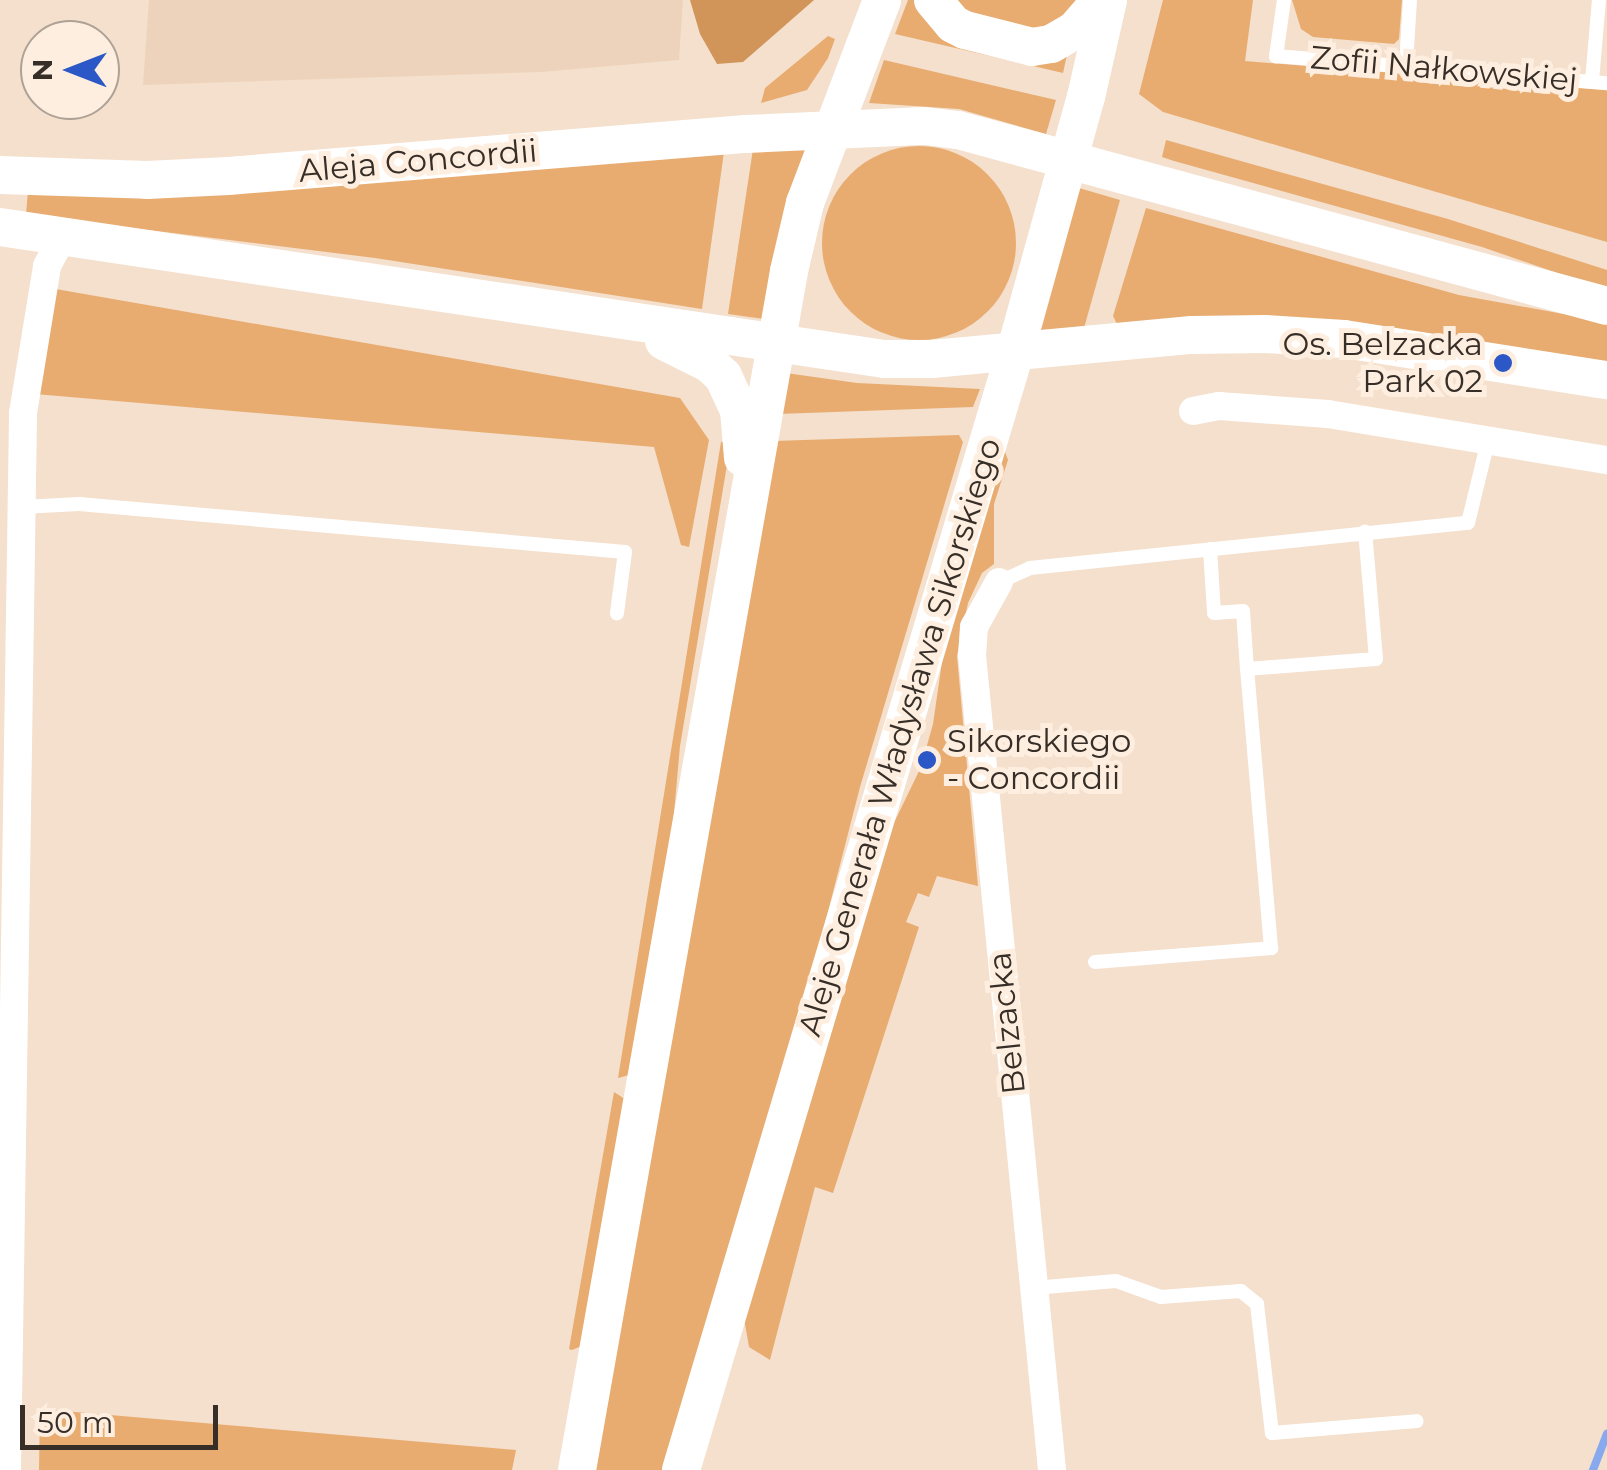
<!DOCTYPE html>
<html>
<head>
<meta charset="utf-8">
<style>
  body { margin:0 }
  #map { position:relative; width:1607px; height:1470px; overflow:hidden; background:#f4e0cd; font-family:Montserrat,sans-serif }
  div>[style] { position:absolute }
  [style*='--x'] { left:calc(var(--x)*1px); top:calc(var(--y)*1px); width:calc(var(--w)*1px); rotate:calc(var(--a)*1deg) }
  .built>* { inset:0; background:#edd3bb }
  .green>* { inset:0; background:#e8ac71 }
  .round { border-radius:50% }
  .forest>* { inset:0; background:#d19559 }
  .stream>* { height:8px; margin:-4px; padding:0 4px; transform-origin:4px; border-radius:4px; background:#88a9ed }
  .lane>* { height:14px; margin:-7px; padding:0 7px; transform-origin:7px; border-radius:7px; background:#fff }
  .street>* { height:28px; margin:-14px; padding:0 14px; transform-origin:14px; border-radius:14px; background:#fff }
  .secondary>* { height:38px; margin:-19px; padding:0 19px; transform-origin:19px; border-radius:19px; background:#fff }
  .dots>* { width:28px; height:28px; translate:-50% -50%; box-sizing:border-box; border:5px solid #feeedf; border-radius:50% }
  span { translate:-50% -50%; white-space:nowrap; text-align:center; line-height:1.15; -webkit-text-stroke:10px #feeedf; paint-order:stroke }
  .street-label { font-size:32px; color:#362e27 }
  .poi-label { font-size:32px; color:#362e27 }
  .right { translate:-100% -50%; text-align:right }
  .left { translate:0 -50%; text-align:left }
  .north { position:absolute; left:20px; top:20px; width:100px; height:100px; box-sizing:border-box; background:#feeedf; border:2px solid #aea195; border-radius:50%; rotate:270deg; font-size:28px; font-weight:700; line-height:40px; text-align:center; color:#362e27 }
  .north::after { content:''; display:block; margin:auto; width:35px; height:45px; background:#2b58c6; clip-path:polygon(50% 0,100% 100%,50% 72%,0 100%) }
  .scale { position:absolute; left:20px; top:1405px; width:198px; height:45px; box-sizing:border-box; border:5px solid #362e27; border-top:0; padding-left:12px; font-size:30px; line-height:35px; white-space:nowrap; color:#362e27; -webkit-text-stroke:8px #feeedf; paint-order:stroke }
</style>
</head>
<body>
<div id="map">
  <div class="built">
    <div style="clip-path:polygon(149px 0,683px 0,679px 60px,541px 72px,143px 85px)"></div>
  </div>
  <div class="green">
    <div style="clip-path:polygon(908px 0,923px 0,1069px 46px,1063px 73px,895px 34px)"></div>
    <div style="clip-path:polygon(946px 0,1081px 0,1054px 30px,992px 29px)"></div>
    <div style="clip-path:polygon(1163px 0,1253px 0,1245px 61px,1607px 90px,1607px 242px,1163px 112px,1139px 94px)"></div>
    <div style="clip-path:polygon(1292px 0,1402px 0,1399px 39px,1394px 44px,1313px 37px,1301px 29px)"></div>
    <div style="clip-path:polygon(828px 36px,835px 39px,828px 58px,807px 90px,761px 103px,765px 88px)"></div>
    <div style="clip-path:polygon(884px 60px,1056px 100px,1046px 134px,959px 109px,869px 103px)"></div>
    <div style="clip-path:polygon(1166px 140px,1448px 219px,1607px 270px,1607px 290px,1482px 247px,1174px 161px,1162px 157px)"></div>
    <div style="clip-path:polygon(807px 144px,787px 206px,764px 319px,728px 314px,753px 149px)"></div>
    <div class="round" style="left:822px;top:146px;width:194px;height:194px"></div>
    <div style="clip-path:polygon(724px 152px,702px 309px,375px 258px,26px 215px,28px 190px)"></div>
    <div style="clip-path:polygon(1079px 188px,1120px 200px,1084px 328px,1038px 333px)"></div>
    <div style="clip-path:polygon(1146px 208px,1459px 295px,1607px 322px,1607px 369px,1117px 324px,1113px 316px)"></div>
    <div style="clip-path:polygon(50px 288px,680px 398px,709px 440px,689px 547px,681px 545px,654px 447px,35px 394px)"></div>
    <div style="clip-path:polygon(786px 373px,857px 383px,980px 389px,973px 407px,778px 414px)"></div>
    <div style="clip-path:polygon(959px 435px,963px 442px,860px 787px,803px 1009px,662px 1470px,592px 1470px,773px 441px)"></div>
    <div style="clip-path:polygon(731px 441px,680px 746px,671px 847px,633px 1074px,618px 1078px,721px 442px)"></div>
    <div style="clip-path:polygon(1004px 449px,1008px 460px,994px 504px,994px 564px,982px 573px,968px 603px,957px 656px,978px 886px,937px 876px,929px 897px,918px 893px,906px 922px,919px 927px,833px 1193px,815px 1187px,770px 1360px,749px 1347px,744px 1318px,890px 831px,921px 767px,933px 724px,943px 655px)"></div>
    <div style="clip-path:polygon(614px 1092px,628px 1101px,584px 1345px,572px 1350px,569px 1349px)"></div>
    <div style="clip-path:polygon(40px 1409px,516px 1450px,512px 1470px,39px 1470px)"></div>
  </div>
  <div class="forest">
    <div style="clip-path:polygon(690px 0,814px 0,743px 62px,717px 64px,700px 34px)"></div>
  </div>
  <div class="stream">
    <div style="--x:1593;--y:1470;--w:39;--a:-69"></div>
  </div>
  <div class="lane">
    <div style="--x:1284;--y:0;--w:57;--a:98.1"></div>
    <div style="--x:1276;--y:56;--w:332;--a:4.7"></div>
    <div style="--x:1406;--y:64;--w:64;--a:-86.4"></div>
    <div style="--x:1592;--y:81;--w:81;--a:-85.1"></div>
    <div style="--x:22;--y:507;--w:57;--a:-3"></div>
    <div style="--x:79;--y:504;--w:548;--a:5.02"></div>
    <div style="--x:625;--y:552;--w:62;--a:97.5"></div>
    <div style="--x:1210;--y:549;--w:64;--a:86.4"></div>
    <div style="--x:1214;--y:613;--w:29;--a:-4"></div>
    <div style="--x:1243;--y:611;--w:58;--a:86.1"></div>
    <div style="--x:999;--y:582;--w:34;--a:-24"></div>
    <div style="--x:1030;--y:568;--w:440;--a:-5.9"></div>
    <div style="--x:1468;--y:523;--w:89;--a:-76.3"></div>
    <div style="--x:1095;--y:962;--w:177;--a:-4.5"></div>
    <div style="--x:1271;--y:948;--w:280;--a:-94.9"></div>
    <div style="--x:1247;--y:669;--w:129;--a:-4.4"></div>
    <div style="--x:1376;--y:659;--w:128;--a:-94.9"></div>
    <div style="--x:1034;--y:1288;--w:82;--a:-4.9"></div>
    <div style="--x:1116;--y:1281;--w:48;--a:19.6"></div>
    <div style="--x:1161;--y:1297;--w:80;--a:-4.3"></div>
    <div style="--x:1241;--y:1291;--w:21;--a:39"></div>
    <div style="--x:1257;--y:1304;--w:130;--a:83.4"></div>
    <div style="--x:1272;--y:1433;--w:145;--a:-4.7"></div>
  </div>
  <div class="street">
    <div style="--x:1193;--y:411;--w:26;--a:-11"></div>
    <div style="--x:1219;--y:406;--w:109;--a:4.2"></div>
    <div style="--x:1328;--y:414;--w:283;--a:9.4"></div>
    <div style="--x:999;--y:582;--w:51;--a:119.1"></div>
    <div style="--x:974;--y:627;--w:28;--a:94"></div>
    <div style="--x:972;--y:655;--w:819;--a:84.39"></div>
    <div style="--x:7;--y:1470;--w:1057;--a:-89.13"></div>
    <div style="--x:23;--y:413;--w:149;--a:-80.7"></div>
    <div style="--x:47;--y:266;--w:36;--a:-62"></div>
  </div>
  <div class="secondary">
    <div style="--x:933;--y:0;--w:31;--a:50"></div>
    <div style="--x:953;--y:24;--w:13;--a:27"></div>
    <div style="--x:965;--y:30;--w:69;--a:14.2"></div>
    <div style="--x:1032;--y:47;--w:19;--a:-9"></div>
    <div style="--x:1051;--y:44;--w:28;--a:-30"></div>
    <div style="--x:1075;--y:30;--w:40;--a:-49"></div>
    <div style="--x:0;--y:175;--w:147;--a:1.9"></div>
    <div style="--x:147;--y:180;--w:81;--a:-2.8"></div>
    <div style="--x:228;--y:176;--w:520;--a:-4.64"></div>
    <div style="--x:746;--y:134;--w:179;--a:-2.6"></div>
    <div style="--x:925;--y:126;--w:33;--a:7"></div>
    <div style="--x:958;--y:130;--w:672;--a:15.17"></div>
    <div style="--x:0;--y:227;--w:894;--a:8.49"></div>
    <div style="--x:884;--y:359;--w:48;--a:0"></div>
    <div style="--x:932;--y:359;--w:261;--a:-5.3"></div>
    <div style="--x:1192;--y:335;--w:73;--a:-0.8"></div>
    <div style="--x:1265;--y:334;--w:79;--a:3.6"></div>
    <div style="--x:1344;--y:339;--w:266;--a:8.9"></div>
    <div style="--x:664;--y:341;--w:51;--a:26.6"></div>
    <div style="--x:710;--y:364;--w:18;--a:43"></div>
    <div style="--x:723;--y:376;--w:38;--a:65"></div>
    <div style="--x:739;--y:410;--w:48;--a:85.2"></div>
    <div style="--x:577;--y:1470;--w:1218;--a:-79.97"></div>
    <div style="--x:789;--y:271;--w:70;--a:-76.8"></div>
    <div style="--x:805;--y:203;--w:217;--a:-69.2"></div>
    <div style="--x:681;--y:1470;--w:1170;--a:-73.36"></div>
    <div style="--x:1016;--y:349;--w:262;--a:-74.5"></div>
    <div style="--x:1086;--y:97;--w:99;--a:-77.2"></div>
  </div>
  <div class="dots">
    <div style="left:1503px;top:363px;background:#2b58c6"></div>
    <div style="left:927px;top:760px;background:#2b58c6"></div>
  </div>
  <div class="street-label">
    <span style="left:1444px;top:69px;rotate:5deg">Zofii Nałkowskiej</span>
    <span style="left:418px;top:161px;rotate:-5deg">Aleja Concordii</span>
    <span style="left:900px;top:737px;rotate:-73deg">Aleje Generała Władysława Sikorskiego</span>
    <span style="left:1007px;top:1023px;rotate:-96deg">Belzacka</span>
  </div>
  <div class="poi-label">
    <span class="right" style="left:1483px;top:363px">Os. Belzacka<br>Park 02</span>
    <span class="left" style="left:947px;top:760px">Sikorskiego<br>- Concordii</span>
  </div>
  <div class="north">N</div>
  <div class="scale">50 m</div>
</div>
</body>
</html>
